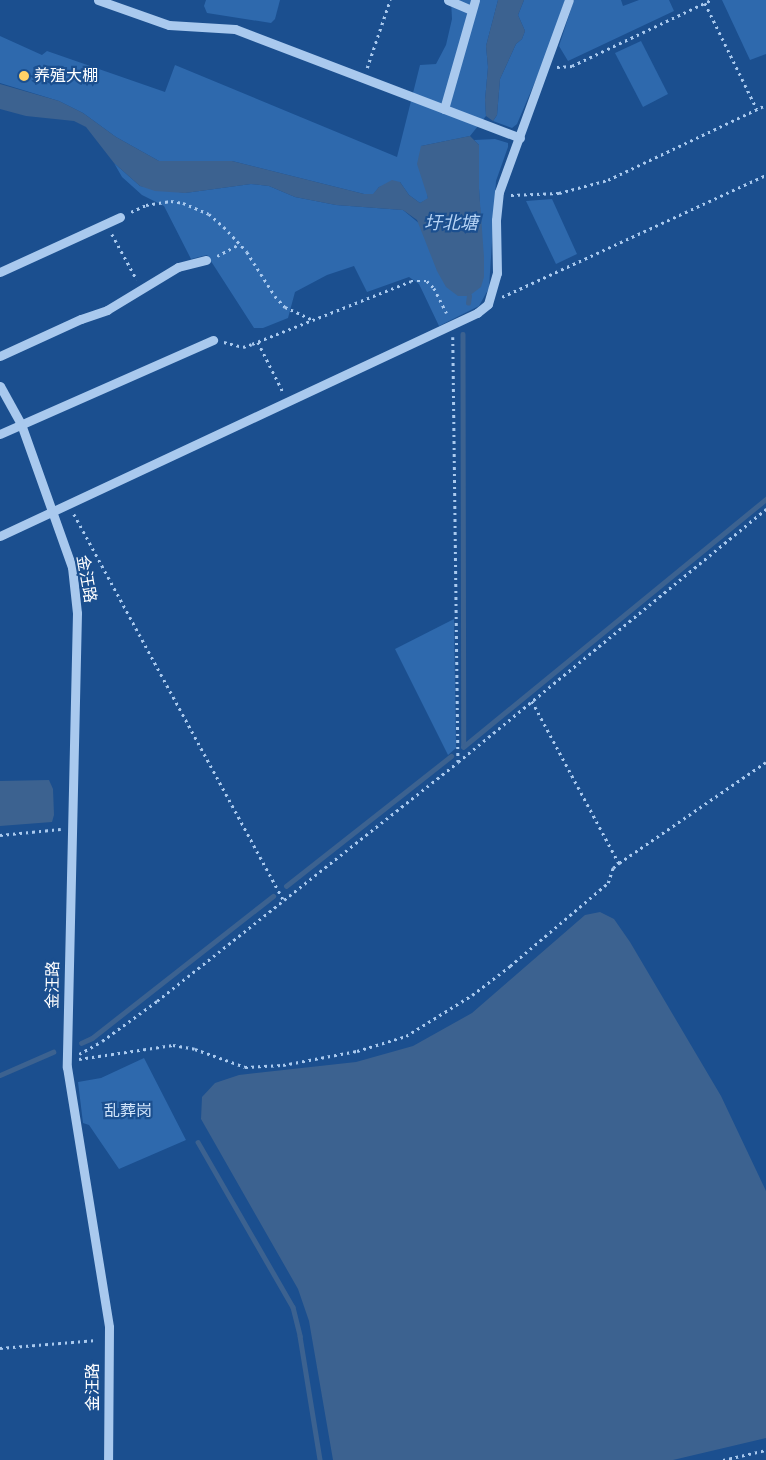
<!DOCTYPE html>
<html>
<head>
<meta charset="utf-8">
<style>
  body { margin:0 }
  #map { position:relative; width:766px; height:1460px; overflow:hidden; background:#1b4f8f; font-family:Montserrat,"Noto Sans SC",sans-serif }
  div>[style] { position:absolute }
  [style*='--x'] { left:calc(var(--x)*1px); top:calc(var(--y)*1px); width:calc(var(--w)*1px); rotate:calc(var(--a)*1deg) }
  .green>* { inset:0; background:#2e69ad }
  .water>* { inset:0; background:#3c6290 }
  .stream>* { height:4.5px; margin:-2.25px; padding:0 2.25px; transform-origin:2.25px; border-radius:2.25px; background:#3c6290 }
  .path>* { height:2.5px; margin-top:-1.25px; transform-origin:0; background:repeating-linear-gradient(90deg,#a9c9ee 0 2.5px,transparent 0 6.5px) }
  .minor>* { height:9px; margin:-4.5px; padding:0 4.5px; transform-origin:4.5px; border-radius:4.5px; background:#a9c9ee }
  .dots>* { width:14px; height:14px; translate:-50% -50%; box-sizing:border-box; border:2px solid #1b4f8f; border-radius:50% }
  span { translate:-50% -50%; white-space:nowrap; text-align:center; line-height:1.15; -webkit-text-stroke:4.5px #1b4f8f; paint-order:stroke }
  .poi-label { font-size:16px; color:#fff }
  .left { translate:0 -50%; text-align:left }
  .street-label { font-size:16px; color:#fff }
  .park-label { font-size:16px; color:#cfe3fa }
  .water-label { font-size:18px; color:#b5d3f5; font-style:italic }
</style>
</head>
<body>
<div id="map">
  <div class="green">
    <div style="clip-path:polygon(206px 0,280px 0,275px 19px,271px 23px,207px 13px,204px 6px)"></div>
    <div style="clip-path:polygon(451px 0,498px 0,486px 46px,488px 67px,485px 100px,486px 116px,470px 136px,421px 146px,428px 199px,420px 203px,409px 195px,400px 182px,379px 187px,373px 195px,364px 194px,232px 161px,159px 161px,116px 137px,83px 113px,59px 101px,0 83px,0 36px,42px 55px,47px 51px,165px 92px,175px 65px,397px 157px,420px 65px,436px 64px,446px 45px,452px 19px)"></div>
    <div style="clip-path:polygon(524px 0,565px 0,543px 63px,517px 124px,512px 128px,493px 121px,497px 115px,500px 79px,516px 44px,522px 39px,525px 31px,518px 15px)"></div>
    <div style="clip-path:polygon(574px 0,621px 0,623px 6px,639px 0,669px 0,674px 11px,568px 61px,559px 46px)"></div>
    <div style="clip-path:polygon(722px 0,766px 0,766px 54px,750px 60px)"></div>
    <div style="clip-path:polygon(641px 41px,668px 94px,643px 107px,615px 53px)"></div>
    <div style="clip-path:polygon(495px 139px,508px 143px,508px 147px,496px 181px,489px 288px,479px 306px,439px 326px,419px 284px,409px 277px,367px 292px,354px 266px,327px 275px,295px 292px,288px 318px,263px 328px,254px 328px,207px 255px,191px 259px,164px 206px,142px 195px,122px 177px,114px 163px,140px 186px,185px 193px,251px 184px,269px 186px,295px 197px,336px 205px,403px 210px,484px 277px,479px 189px,479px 145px,474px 140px)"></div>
    <div style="clip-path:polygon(552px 199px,577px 254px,556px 264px,526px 201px)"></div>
    <div style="clip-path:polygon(454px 619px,456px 748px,448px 755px,395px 649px)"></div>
    <div style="clip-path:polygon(144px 1058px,186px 1140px,119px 1169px,89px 1125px,83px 1123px,78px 1082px,101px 1078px)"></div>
  </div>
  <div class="water">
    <div style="clip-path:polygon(498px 0,524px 0,518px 15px,525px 31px,522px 39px,516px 44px,500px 79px,497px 115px,493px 121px,486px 116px,485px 100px,488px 67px,486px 46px)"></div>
    <div style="clip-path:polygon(0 84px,59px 101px,83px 113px,116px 137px,159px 161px,232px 161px,364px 194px,373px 194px,379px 187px,392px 180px,400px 182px,409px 195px,420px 203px,428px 198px,417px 164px,421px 146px,470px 136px,479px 145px,479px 189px,484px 257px,484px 277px,481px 287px,469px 296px,458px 296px,446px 287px,437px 271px,417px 220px,403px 210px,336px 205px,295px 197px,269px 186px,251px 184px,185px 193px,155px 191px,140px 186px,114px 163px,86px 127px,74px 121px,26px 116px,0 109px)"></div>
    <div style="clip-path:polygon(49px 780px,53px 789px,54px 815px,52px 822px,0 826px,0 781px)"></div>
    <div style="clip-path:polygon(600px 912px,614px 919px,630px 942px,721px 1096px,766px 1191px,766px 1438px,673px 1460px,333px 1460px,309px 1321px,298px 1289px,201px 1119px,202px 1097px,215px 1083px,239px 1075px,356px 1062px,413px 1046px,472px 1013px,585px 915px)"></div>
  </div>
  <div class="stream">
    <div style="--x:468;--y:303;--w:7;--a:-82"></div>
    <div style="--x:463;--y:334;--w:412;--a:89.9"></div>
    <div style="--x:463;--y:747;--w:392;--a:-39.3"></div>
    <div style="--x:286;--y:886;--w:210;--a:-38.2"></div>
    <div style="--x:81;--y:1043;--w:12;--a:-24"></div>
    <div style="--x:92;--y:1038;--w:230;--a:-38.1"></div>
    <div style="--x:0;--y:1075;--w:58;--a:-23.5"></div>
    <div style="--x:198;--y:1142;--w:190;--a:60.1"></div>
    <div style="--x:293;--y:1307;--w:30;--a:76"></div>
    <div style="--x:300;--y:1336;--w:126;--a:80.8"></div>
  </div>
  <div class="path">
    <div style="--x:705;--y:3;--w:118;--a:63.9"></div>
    <div style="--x:557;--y:67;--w:15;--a:-4"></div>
    <div style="--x:572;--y:66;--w:154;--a:-25.4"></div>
    <div style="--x:367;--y:68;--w:72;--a:-71.3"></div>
    <div style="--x:511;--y:195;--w:48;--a:-2.4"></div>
    <div style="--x:559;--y:193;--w:51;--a:-14.9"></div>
    <div style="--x:608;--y:180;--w:175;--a:-25.4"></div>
    <div style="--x:131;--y:212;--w:17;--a:-25"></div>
    <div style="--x:146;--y:205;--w:25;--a:-9"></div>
    <div style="--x:171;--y:201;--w:12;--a:9"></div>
    <div style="--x:183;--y:203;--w:28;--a:23"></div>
    <div style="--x:209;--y:214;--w:20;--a:41"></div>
    <div style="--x:224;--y:227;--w:34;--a:47"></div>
    <div style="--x:247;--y:252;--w:52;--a:57.5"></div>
    <div style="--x:275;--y:296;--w:15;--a:48"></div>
    <div style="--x:285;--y:307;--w:29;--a:25"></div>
    <div style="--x:112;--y:234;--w:52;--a:61.5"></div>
    <div style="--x:217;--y:256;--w:26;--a:-28"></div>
    <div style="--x:502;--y:297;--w:291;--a:-24.8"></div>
    <div style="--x:453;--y:337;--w:425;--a:89.3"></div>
    <div style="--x:224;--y:342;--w:20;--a:15"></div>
    <div style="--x:243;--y:347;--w:9;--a:-18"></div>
    <div style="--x:252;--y:344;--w:171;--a:-21.6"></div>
    <div style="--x:411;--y:281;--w:16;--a:0"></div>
    <div style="--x:427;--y:281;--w:10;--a:45"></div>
    <div style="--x:434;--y:288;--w:28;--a:63"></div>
    <div style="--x:258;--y:342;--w:56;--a:63.4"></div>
    <div style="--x:74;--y:514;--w:439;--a:61.5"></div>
    <div style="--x:532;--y:701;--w:184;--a:61.8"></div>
    <div style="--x:0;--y:835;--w:61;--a:-5.6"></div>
    <div style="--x:79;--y:1054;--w:26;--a:-29"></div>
    <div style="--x:102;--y:1041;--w:68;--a:-36"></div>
    <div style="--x:157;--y:1001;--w:162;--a:-38.5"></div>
    <div style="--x:284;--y:900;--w:222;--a:-38.4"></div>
    <div style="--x:458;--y:762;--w:399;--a:-39.4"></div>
    <div style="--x:79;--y:1059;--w:95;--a:-8.5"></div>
    <div style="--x:173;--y:1045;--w:22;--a:10"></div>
    <div style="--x:195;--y:1049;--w:53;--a:19.8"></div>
    <div style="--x:245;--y:1067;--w:38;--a:-3"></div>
    <div style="--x:283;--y:1065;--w:75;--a:-10.7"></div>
    <div style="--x:357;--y:1051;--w:51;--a:-17"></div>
    <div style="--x:406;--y:1036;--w:78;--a:-31.8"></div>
    <div style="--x:472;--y:995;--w:48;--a:-37.3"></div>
    <div style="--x:510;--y:966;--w:128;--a:-40.3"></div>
    <div style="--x:608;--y:883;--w:16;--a:-72"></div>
    <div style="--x:613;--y:868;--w:8;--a:-40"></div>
    <div style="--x:619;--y:863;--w:178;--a:-34.5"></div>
    <div style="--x:0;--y:1348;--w:97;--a:-4.7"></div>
    <div style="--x:723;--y:1460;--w:44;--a:-13.1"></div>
  </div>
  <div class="minor">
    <div style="--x:98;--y:0;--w:75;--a:19.4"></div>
    <div style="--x:169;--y:25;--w:66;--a:3.5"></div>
    <div style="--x:235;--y:29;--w:305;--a:20.9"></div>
    <div style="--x:448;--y:0;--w:25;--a:23"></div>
    <div style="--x:444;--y:109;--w:113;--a:-74.1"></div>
    <div style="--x:0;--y:272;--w:132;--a:-24.6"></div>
    <div style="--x:0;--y:356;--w:89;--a:-24.6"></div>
    <div style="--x:81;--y:319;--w:28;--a:-19"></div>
    <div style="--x:107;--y:310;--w:83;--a:-31.2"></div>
    <div style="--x:178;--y:267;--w:29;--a:-14"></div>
    <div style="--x:0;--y:386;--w:43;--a:61.1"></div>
    <div style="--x:21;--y:424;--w:152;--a:70.4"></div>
    <div style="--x:72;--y:567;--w:46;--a:83.8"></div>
    <div style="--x:77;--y:613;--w:454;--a:91.3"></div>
    <div style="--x:67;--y:1067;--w:263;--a:80.8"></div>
    <div style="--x:109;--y:1327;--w:133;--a:90.4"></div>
    <div style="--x:0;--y:434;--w:233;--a:-23.8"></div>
    <div style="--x:0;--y:536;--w:527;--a:-25.06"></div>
    <div style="--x:477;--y:313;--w:14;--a:-39"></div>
    <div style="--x:488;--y:304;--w:32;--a:-74"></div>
    <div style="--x:497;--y:273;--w:53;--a:-91.1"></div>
    <div style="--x:496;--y:220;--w:28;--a:-84"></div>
    <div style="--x:499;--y:192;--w:204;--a:-70"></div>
  </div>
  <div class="dots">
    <div style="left:24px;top:76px;background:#ffd166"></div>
  </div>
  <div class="poi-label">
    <span class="left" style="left:34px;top:76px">养殖大棚</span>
  </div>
  <div class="street-label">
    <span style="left:86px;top:579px;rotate:80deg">金汪路</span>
    <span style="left:53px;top:985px;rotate:-89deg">金汪路</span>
    <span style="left:93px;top:1387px;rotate:-90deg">金汪路</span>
  </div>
  <div class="park-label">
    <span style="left:128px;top:1111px">乱葬岗</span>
  </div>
  <div class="water-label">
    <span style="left:451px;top:223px">圩北塘</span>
  </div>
</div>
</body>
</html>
